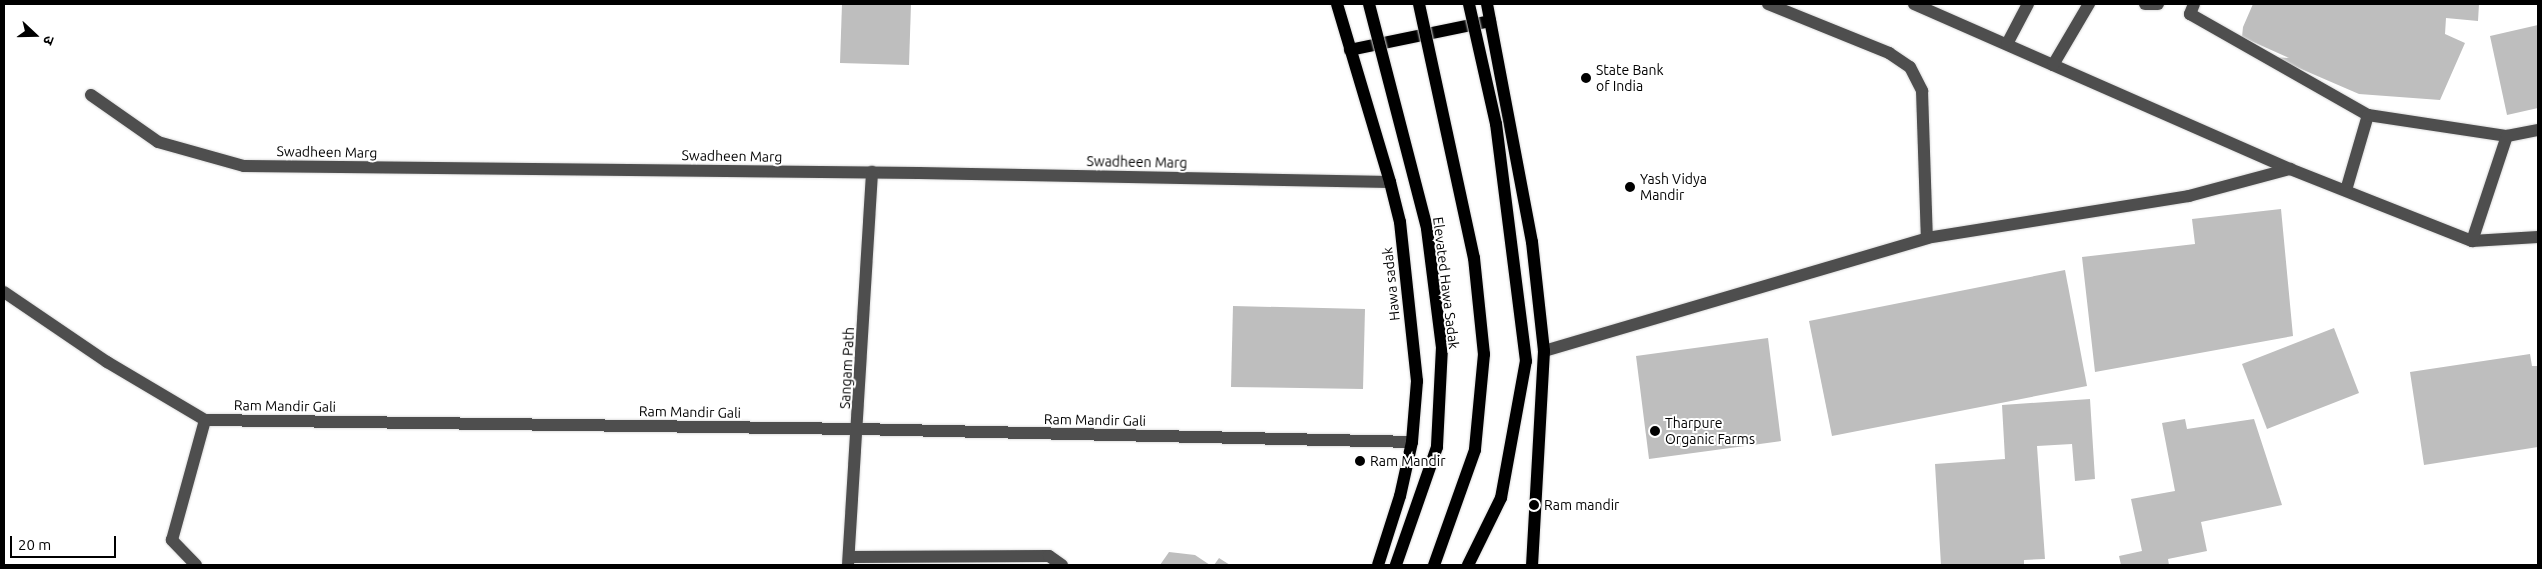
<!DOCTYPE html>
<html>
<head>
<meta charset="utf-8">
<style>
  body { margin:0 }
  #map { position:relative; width:2542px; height:569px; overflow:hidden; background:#fff; font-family:Ubuntu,"Noto Sans Devanagari",sans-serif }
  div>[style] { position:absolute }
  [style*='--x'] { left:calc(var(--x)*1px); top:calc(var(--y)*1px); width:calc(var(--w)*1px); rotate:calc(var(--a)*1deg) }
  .building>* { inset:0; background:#bebebe }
  .roads { filter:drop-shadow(0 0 1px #dbdbdb) drop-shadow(0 0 1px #dbdbdb) }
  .minor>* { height:12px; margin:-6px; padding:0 6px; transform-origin:6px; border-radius:6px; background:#4e4e4e }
  .major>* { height:12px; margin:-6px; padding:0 6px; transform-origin:6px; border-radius:6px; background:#000 }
  .bridges { filter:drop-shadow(0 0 1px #dbdbdb) drop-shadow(0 0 1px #dbdbdb) }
  .major-bridge>* { height:12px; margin:-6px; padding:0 6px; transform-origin:6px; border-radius:6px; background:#000 }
  .dots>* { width:14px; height:14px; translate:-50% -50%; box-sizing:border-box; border:2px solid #fff; border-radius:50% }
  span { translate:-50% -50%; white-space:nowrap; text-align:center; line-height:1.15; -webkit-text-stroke:4px #fff; paint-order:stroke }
  .poi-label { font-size:14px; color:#000 }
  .left { translate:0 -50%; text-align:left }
  .street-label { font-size:14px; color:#000 }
  .frame { position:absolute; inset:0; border:5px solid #000; pointer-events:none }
  .north { position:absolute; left:10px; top:10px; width:50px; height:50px; -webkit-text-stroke:4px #fff; paint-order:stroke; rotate:111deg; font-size:14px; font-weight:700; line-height:20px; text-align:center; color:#000 }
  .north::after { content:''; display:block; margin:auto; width:18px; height:22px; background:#000; clip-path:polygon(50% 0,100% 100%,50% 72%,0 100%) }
  .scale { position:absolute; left:10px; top:536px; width:106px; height:22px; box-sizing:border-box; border:2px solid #000; border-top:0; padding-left:6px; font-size:15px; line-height:18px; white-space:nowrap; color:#000; -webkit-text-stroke:4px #fff; paint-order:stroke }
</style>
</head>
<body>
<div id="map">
  <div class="building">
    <div style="clip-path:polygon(842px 4px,911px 4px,909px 65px,840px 63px)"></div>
    <div style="clip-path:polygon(2253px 4px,2479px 4px,2478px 21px,2446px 18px,2445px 34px,2465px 43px,2440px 100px,2359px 94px,2273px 57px,2289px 58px,2242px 37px,2243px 27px)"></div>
    <div style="clip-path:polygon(2538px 25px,2538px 108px,2507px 115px,2490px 36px)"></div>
    <div style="clip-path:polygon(2281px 209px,2293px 336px,2095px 372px,2082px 257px,2195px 244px,2192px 219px)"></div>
    <div style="clip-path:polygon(2065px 270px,2087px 386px,1832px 436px,1809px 321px)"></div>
    <div style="clip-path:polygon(1233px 306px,1365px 309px,1363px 389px,1231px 387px)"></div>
    <div style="clip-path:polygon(2334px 328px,2359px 393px,2267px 429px,2242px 364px)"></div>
    <div style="clip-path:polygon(1768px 338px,1781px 441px,1649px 459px,1636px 356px)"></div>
    <div style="clip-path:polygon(2530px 354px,2532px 366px,2538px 366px,2538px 447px,2424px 465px,2410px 372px)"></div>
    <div style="clip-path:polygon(2090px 399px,2095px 479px,2075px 481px,2072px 444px,2037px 446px,2045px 559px,2024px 560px,2024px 565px,1941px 565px,1935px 464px,2005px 459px,2002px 405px)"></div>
    <div style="clip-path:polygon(2185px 419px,2187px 429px,2254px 419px,2282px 505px,2201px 522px,2207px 551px,2168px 559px,2169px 565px,2121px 565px,2119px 556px,2142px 551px,2131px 499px,2175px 491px,2162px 423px)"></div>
    <div style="clip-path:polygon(1169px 552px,1195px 555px,1210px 565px,1160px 565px)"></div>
    <div style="clip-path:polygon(1219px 558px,1230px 565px,1214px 565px)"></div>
  </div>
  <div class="roads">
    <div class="minor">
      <div style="--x:1768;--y:4;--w:131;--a:22"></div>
      <div style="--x:1889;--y:53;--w:25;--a:34"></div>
      <div style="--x:1910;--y:67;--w:27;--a:63"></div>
      <div style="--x:1922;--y:91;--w:147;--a:88.1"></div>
      <div style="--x:1914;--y:4;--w:411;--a:23.7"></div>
      <div style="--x:2290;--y:169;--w:196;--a:21.6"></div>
      <div style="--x:2472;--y:241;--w:66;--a:-3.5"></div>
      <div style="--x:2145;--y:4;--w:13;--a:0"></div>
      <div style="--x:2194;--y:4;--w:11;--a:112"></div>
      <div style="--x:2190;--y:14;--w:205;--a:29.6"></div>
      <div style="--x:2368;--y:115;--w:78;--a:106.3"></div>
      <div style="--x:2007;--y:44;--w:45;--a:-62.3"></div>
      <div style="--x:2053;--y:65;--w:71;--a:-59.5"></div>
      <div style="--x:91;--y:95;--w:82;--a:35"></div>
      <div style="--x:158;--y:142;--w:89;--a:15.6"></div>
      <div style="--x:244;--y:166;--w:675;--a:0.59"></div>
      <div style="--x:919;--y:173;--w:471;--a:1.1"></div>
      <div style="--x:2368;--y:115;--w:141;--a:8.6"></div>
      <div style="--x:2472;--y:241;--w:111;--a:-71.6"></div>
      <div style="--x:2507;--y:136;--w:32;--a:-11"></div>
      <div style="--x:4;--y:292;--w:125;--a:34.2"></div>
      <div style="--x:107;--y:362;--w:114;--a:30.6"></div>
      <div style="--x:205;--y:420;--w:653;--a:0.79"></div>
      <div style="--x:858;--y:429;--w:554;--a:1.34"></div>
      <div style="--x:1544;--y:351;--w:399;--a:-16.4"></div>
      <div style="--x:1927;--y:238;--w:265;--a:-9.1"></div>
      <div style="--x:2189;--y:196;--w:105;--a:-15"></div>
      <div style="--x:849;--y:557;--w:200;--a:-0.3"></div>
      <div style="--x:1049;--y:556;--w:16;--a:35"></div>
      <div style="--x:196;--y:565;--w:35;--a:-134"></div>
      <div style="--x:172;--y:540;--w:124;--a:-74.6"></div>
      <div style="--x:848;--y:565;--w:394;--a:-86.5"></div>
    </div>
    <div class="major">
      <div style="--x:1337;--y:4;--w:186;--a:73.4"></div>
      <div style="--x:1390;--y:182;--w:41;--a:76"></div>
      <div style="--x:1400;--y:222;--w:160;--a:83.9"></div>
      <div style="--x:1417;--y:381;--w:61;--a:94.7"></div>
      <div style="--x:1412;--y:442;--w:55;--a:102.5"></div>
      <div style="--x:1400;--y:496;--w:72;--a:107.7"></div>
      <div style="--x:1487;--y:4;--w:242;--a:79.3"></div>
      <div style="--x:1532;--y:242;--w:110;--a:83.7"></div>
      <div style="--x:1544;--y:351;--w:214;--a:93.2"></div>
      <div style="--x:1350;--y:50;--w:143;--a:-11.7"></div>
    </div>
  </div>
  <div class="bridges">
    <div class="major-bridge">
      <div style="--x:1369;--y:4;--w:232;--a:75.5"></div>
      <div style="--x:1427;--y:229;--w:119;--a:82.8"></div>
      <div style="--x:1442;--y:347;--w:100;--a:92.9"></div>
      <div style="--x:1437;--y:447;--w:125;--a:109.2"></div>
      <div style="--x:1419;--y:4;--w:260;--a:77.8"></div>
      <div style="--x:1474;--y:258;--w:97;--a:84.1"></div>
      <div style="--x:1484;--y:354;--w:96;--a:95.4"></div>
      <div style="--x:1475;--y:450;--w:122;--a:109.6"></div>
      <div style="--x:1468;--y:565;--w:75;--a:-63.8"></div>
      <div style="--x:1501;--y:498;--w:139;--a:-79.7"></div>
      <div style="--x:1526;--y:361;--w:239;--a:-97.2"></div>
      <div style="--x:1496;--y:124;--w:123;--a:-102.7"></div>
    </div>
  </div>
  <div class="dots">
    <div style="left:1586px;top:78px;background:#000"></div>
    <div style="left:1630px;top:187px;background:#000"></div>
    <div style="left:1655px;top:431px;background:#000"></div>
    <div style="left:1360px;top:461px;background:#000"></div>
    <div style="left:1534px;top:505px;background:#000"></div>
  </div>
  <div class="poi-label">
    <span class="left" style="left:1596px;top:78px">State Bank<br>of India</span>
    <span class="left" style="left:1640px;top:187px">Yash Vidya<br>Mandir</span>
    <span class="left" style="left:1665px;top:431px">Tharpure<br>Organic Farms</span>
    <span class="left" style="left:1370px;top:461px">Ram Mandir</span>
    <span class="left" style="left:1544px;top:505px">Ram mandir</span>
  </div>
  <div class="street-label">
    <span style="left:327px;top:152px;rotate:1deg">Swadheen Marg</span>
    <span style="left:732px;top:156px;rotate:1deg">Swadheen Marg</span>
    <span style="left:1137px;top:162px;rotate:1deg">Swadheen Marg</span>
    <span style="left:1446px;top:283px;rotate:83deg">Elevated Hawa Sadak</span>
    <span style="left:1391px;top:284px;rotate:-96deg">Hawa sadak</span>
    <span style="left:847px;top:368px;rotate:-87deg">Sangam Path</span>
    <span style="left:285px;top:406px;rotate:1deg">Ram Mandir Gali</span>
    <span style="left:690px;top:412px;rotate:1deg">Ram Mandir Gali</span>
    <span style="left:1095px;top:420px;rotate:1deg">Ram Mandir Gali</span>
  </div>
  <div class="frame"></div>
  <div class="north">उ</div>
  <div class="scale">20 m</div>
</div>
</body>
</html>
